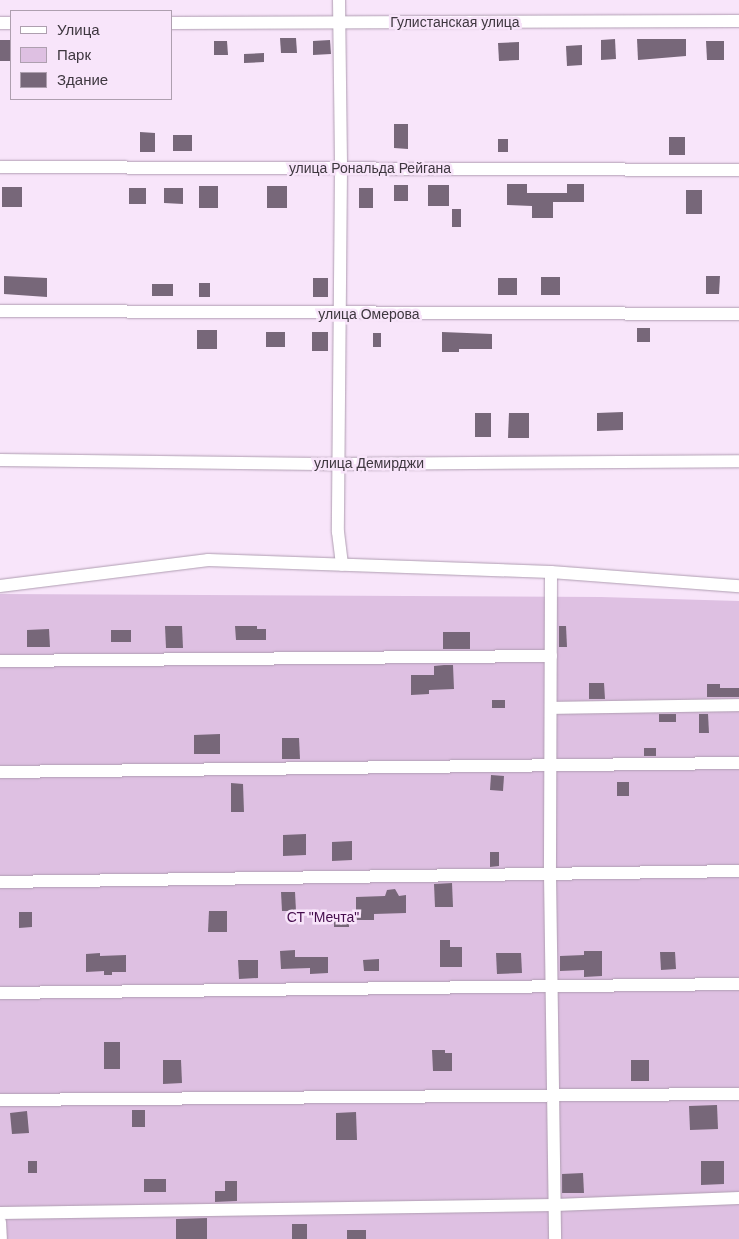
<!DOCTYPE html>
<html>
<head>
<meta charset="utf-8">
<style>
  body { margin:0 }
  #map { position:relative; width:739px; height:1239px; overflow:hidden; background:#f8e5fa; font-family:Helvetica,sans-serif }
  div>[style] { position:absolute }
  [style*='--x'] { left:calc(var(--x)*1px); top:calc(var(--y)*1px); width:calc(var(--w)*1px); rotate:calc(var(--a)*1deg) }
  .green>* { inset:0; background:#dec0e2 }
  .building>* { inset:0; background:#776779 }
  .roads { filter:drop-shadow(0 0 1px #af9db1) drop-shadow(0 0 1px #af9db1) }
  .minor>* { height:12px; margin:-6px; padding:0 6px; transform-origin:6px; border-radius:6px; background:#fff }
  span { translate:-50% -50%; white-space:nowrap; text-align:center; line-height:1.15; -webkit-text-stroke:5px #f8e5fa; paint-order:stroke }
  .street-label { font-size:14px; color:#3e373f }
  .park-label { font-size:14px; color:#440c4c }
  .legend { position:absolute; left:10px; top:10px; width:162px; height:90px; box-sizing:border-box; background:#f8e5fa; border:1px solid #ae9faf; margin:0; padding:6px 9px; list-style:none; font-size:15px; color:#3e373f }
  .legend li { display:flex; align-items:center; gap:10px; height:25px }
  .legend b { width:25px; border:1px solid #ae9faf }
</style>
</head>
<body>
<div id="map">
  <div class="green">
    <div style="clip-path:polygon(0 594px,601px 597px,739px 601px,739px 1239px,0 1239px)"></div>
  </div>
  <div class="building">
    <div style="clip-path:polygon(280px 38px,296px 38px,297px 53px,281px 53px)"></div>
    <div style="clip-path:polygon(615px 39px,616px 59px,601px 60px,601px 40px)"></div>
    <div style="clip-path:polygon(637px 39px,686px 39px,686px 56px,638px 60px)"></div>
    <div style="clip-path:polygon(0 40px,11px 40px,11px 61px,0 61px)"></div>
    <div style="clip-path:polygon(330px 40px,331px 54px,313px 55px,313px 41px)"></div>
    <div style="clip-path:polygon(214px 41px,227px 41px,228px 55px,214px 55px)"></div>
    <div style="clip-path:polygon(706px 41px,724px 41px,724px 60px,707px 60px)"></div>
    <div style="clip-path:polygon(519px 42px,519px 60px,499px 61px,498px 43px)"></div>
    <div style="clip-path:polygon(582px 45px,582px 65px,567px 66px,566px 46px)"></div>
    <div style="clip-path:polygon(264px 53px,264px 62px,244px 63px,244px 54px)"></div>
    <div style="clip-path:polygon(394px 124px,408px 124px,408px 149px,394px 148px)"></div>
    <div style="clip-path:polygon(140px 132px,155px 133px,155px 152px,140px 152px)"></div>
    <div style="clip-path:polygon(173px 135px,192px 135px,192px 151px,173px 151px)"></div>
    <div style="clip-path:polygon(669px 137px,685px 137px,685px 155px,669px 155px)"></div>
    <div style="clip-path:polygon(498px 139px,508px 139px,508px 152px,498px 152px)"></div>
    <div style="clip-path:polygon(507px 184px,527px 184px,527px 193px,567px 193px,567px 184px,584px 184px,584px 202px,553px 202px,553px 218px,532px 218px,532px 206px,507px 205px)"></div>
    <div style="clip-path:polygon(394px 185px,408px 185px,408px 201px,394px 201px)"></div>
    <div style="clip-path:polygon(428px 185px,449px 185px,449px 206px,428px 206px)"></div>
    <div style="clip-path:polygon(199px 186px,218px 186px,218px 208px,199px 208px)"></div>
    <div style="clip-path:polygon(267px 186px,287px 186px,287px 208px,267px 208px)"></div>
    <div style="clip-path:polygon(2px 187px,22px 187px,22px 207px,2px 207px)"></div>
    <div style="clip-path:polygon(129px 188px,146px 188px,146px 204px,129px 204px)"></div>
    <div style="clip-path:polygon(164px 188px,183px 188px,183px 204px,164px 203px)"></div>
    <div style="clip-path:polygon(359px 188px,373px 188px,373px 208px,359px 208px)"></div>
    <div style="clip-path:polygon(686px 190px,702px 190px,702px 214px,686px 214px)"></div>
    <div style="clip-path:polygon(452px 209px,461px 209px,461px 227px,452px 227px)"></div>
    <div style="clip-path:polygon(4px 276px,47px 278px,47px 297px,4px 294px)"></div>
    <div style="clip-path:polygon(706px 276px,720px 276px,719px 294px,706px 294px)"></div>
    <div style="clip-path:polygon(541px 277px,560px 277px,560px 295px,541px 295px)"></div>
    <div style="clip-path:polygon(313px 278px,328px 278px,328px 297px,313px 297px)"></div>
    <div style="clip-path:polygon(498px 278px,517px 278px,517px 295px,498px 295px)"></div>
    <div style="clip-path:polygon(199px 283px,210px 283px,210px 297px,199px 297px)"></div>
    <div style="clip-path:polygon(152px 284px,173px 284px,173px 296px,152px 296px)"></div>
    <div style="clip-path:polygon(637px 328px,650px 328px,650px 342px,637px 342px)"></div>
    <div style="clip-path:polygon(197px 330px,217px 330px,217px 349px,197px 349px)"></div>
    <div style="clip-path:polygon(266px 332px,285px 332px,285px 347px,266px 347px)"></div>
    <div style="clip-path:polygon(312px 332px,328px 332px,328px 351px,312px 351px)"></div>
    <div style="clip-path:polygon(442px 332px,492px 334px,492px 349px,459px 349px,459px 352px,442px 352px)"></div>
    <div style="clip-path:polygon(373px 333px,381px 333px,381px 347px,373px 347px)"></div>
    <div style="clip-path:polygon(623px 412px,623px 430px,597px 431px,597px 413px)"></div>
    <div style="clip-path:polygon(475px 413px,491px 413px,491px 437px,475px 437px)"></div>
    <div style="clip-path:polygon(509px 413px,529px 413px,529px 438px,508px 438px)"></div>
    <div style="clip-path:polygon(165px 626px,182px 626px,183px 648px,166px 648px)"></div>
    <div style="clip-path:polygon(235px 626px,257px 626px,257px 629px,266px 629px,266px 640px,236px 640px)"></div>
    <div style="clip-path:polygon(559px 626px,566px 626px,567px 647px,559px 647px)"></div>
    <div style="clip-path:polygon(49px 629px,50px 647px,27px 647px,27px 630px)"></div>
    <div style="clip-path:polygon(111px 630px,131px 630px,131px 642px,111px 642px)"></div>
    <div style="clip-path:polygon(443px 632px,470px 632px,470px 649px,443px 649px)"></div>
    <div style="clip-path:polygon(444px 665px,453px 665px,454px 689px,429px 690px,429px 694px,411px 695px,411px 675px,434px 675px,434px 666px)"></div>
    <div style="clip-path:polygon(589px 683px,604px 683px,605px 699px,589px 699px)"></div>
    <div style="clip-path:polygon(707px 684px,720px 684px,720px 688px,739px 688px,739px 697px,707px 697px)"></div>
    <div style="clip-path:polygon(492px 700px,505px 700px,505px 708px,492px 708px)"></div>
    <div style="clip-path:polygon(659px 714px,676px 714px,676px 722px,659px 722px)"></div>
    <div style="clip-path:polygon(699px 714px,708px 714px,709px 733px,699px 733px)"></div>
    <div style="clip-path:polygon(220px 734px,220px 754px,194px 754px,194px 735px)"></div>
    <div style="clip-path:polygon(282px 738px,299px 738px,300px 759px,282px 759px)"></div>
    <div style="clip-path:polygon(644px 748px,656px 748px,656px 756px,644px 756px)"></div>
    <div style="clip-path:polygon(491px 775px,504px 776px,503px 791px,490px 790px)"></div>
    <div style="clip-path:polygon(617px 782px,629px 782px,629px 796px,617px 796px)"></div>
    <div style="clip-path:polygon(231px 783px,243px 784px,244px 812px,231px 812px)"></div>
    <div style="clip-path:polygon(306px 834px,306px 855px,283px 856px,283px 835px)"></div>
    <div style="clip-path:polygon(352px 841px,352px 860px,332px 861px,332px 842px)"></div>
    <div style="clip-path:polygon(490px 852px,499px 852px,499px 866px,490px 867px)"></div>
    <div style="clip-path:polygon(452px 883px,453px 907px,435px 907px,434px 884px)"></div>
    <div style="clip-path:polygon(395px 889px,399px 896px,406px 895px,406px 913px,374px 914px,374px 920px,356px 920px,356px 897px,385px 896px,387px 890px)"></div>
    <div style="clip-path:polygon(281px 892px,295px 892px,296px 911px,282px 911px)"></div>
    <div style="clip-path:polygon(209px 911px,227px 911px,227px 932px,208px 932px)"></div>
    <div style="clip-path:polygon(19px 912px,32px 912px,32px 927px,19px 928px)"></div>
    <div style="clip-path:polygon(334px 914px,349px 914px,349px 927px,334px 927px)"></div>
    <div style="clip-path:polygon(440px 940px,450px 940px,450px 947px,462px 947px,462px 967px,440px 967px)"></div>
    <div style="clip-path:polygon(295px 950px,295px 957px,328px 957px,328px 973px,310px 974px,310px 968px,281px 969px,280px 951px)"></div>
    <div style="clip-path:polygon(584px 951px,602px 951px,602px 976px,584px 977px,584px 970px,560px 971px,560px 956px,584px 955px)"></div>
    <div style="clip-path:polygon(660px 952px,675px 952px,676px 969px,661px 970px)"></div>
    <div style="clip-path:polygon(100px 953px,100px 956px,126px 955px,126px 972px,112px 972px,112px 975px,104px 975px,104px 971px,86px 972px,86px 954px)"></div>
    <div style="clip-path:polygon(496px 953px,521px 953px,522px 973px,497px 974px)"></div>
    <div style="clip-path:polygon(379px 959px,379px 971px,364px 971px,363px 960px)"></div>
    <div style="clip-path:polygon(238px 960px,258px 960px,258px 978px,239px 979px)"></div>
    <div style="clip-path:polygon(104px 1042px,120px 1042px,120px 1069px,104px 1069px)"></div>
    <div style="clip-path:polygon(432px 1050px,445px 1050px,445px 1053px,452px 1053px,452px 1071px,433px 1071px)"></div>
    <div style="clip-path:polygon(163px 1060px,181px 1060px,182px 1083px,163px 1084px)"></div>
    <div style="clip-path:polygon(631px 1060px,649px 1060px,649px 1081px,631px 1081px)"></div>
    <div style="clip-path:polygon(717px 1105px,718px 1129px,690px 1130px,689px 1106px)"></div>
    <div style="clip-path:polygon(132px 1110px,145px 1110px,145px 1127px,132px 1127px)"></div>
    <div style="clip-path:polygon(27px 1111px,29px 1133px,12px 1134px,10px 1113px)"></div>
    <div style="clip-path:polygon(356px 1112px,357px 1140px,336px 1140px,336px 1113px)"></div>
    <div style="clip-path:polygon(28px 1161px,37px 1161px,37px 1173px,28px 1173px)"></div>
    <div style="clip-path:polygon(701px 1161px,724px 1161px,724px 1184px,701px 1185px)"></div>
    <div style="clip-path:polygon(583px 1173px,584px 1193px,562px 1193px,562px 1174px)"></div>
    <div style="clip-path:polygon(144px 1179px,166px 1179px,166px 1192px,144px 1192px)"></div>
    <div style="clip-path:polygon(225px 1181px,237px 1181px,237px 1201px,215px 1202px,215px 1191px,225px 1191px)"></div>
    <div style="clip-path:polygon(207px 1218px,207px 1239px,176px 1239px,176px 1219px)"></div>
    <div style="clip-path:polygon(292px 1224px,307px 1224px,307px 1239px,292px 1239px)"></div>
    <div style="clip-path:polygon(347px 1230px,366px 1230px,366px 1239px,347px 1239px)"></div>
  </div>
  <div class="roads">
    <div class="minor">
      <div style="--x:339;--y:0;--w:168;--a:89.3"></div>
      <div style="--x:341;--y:168;--w:364;--a:90.5"></div>
      <div style="--x:338;--y:532;--w:33;--a:83"></div>
      <div style="--x:0;--y:23;--w:11;--a:0"></div>
      <div style="--x:171;--y:23;--w:568;--a:-0.2"></div>
      <div style="--x:0;--y:167;--w:739;--a:0.23"></div>
      <div style="--x:0;--y:311;--w:739;--a:0.23"></div>
      <div style="--x:0;--y:460;--w:340;--a:0.7"></div>
      <div style="--x:340;--y:464;--w:399;--a:-0.4"></div>
      <div style="--x:551;--y:572;--w:302;--a:90.2"></div>
      <div style="--x:550;--y:874;--w:365;--a:89.2"></div>
      <div style="--x:0;--y:586;--w:210;--a:-7.1"></div>
      <div style="--x:208;--y:560;--w:343;--a:2"></div>
      <div style="--x:551;--y:572;--w:189;--a:4.3"></div>
      <div style="--x:0;--y:661;--w:551;--a:-0.52"></div>
      <div style="--x:551;--y:708;--w:188;--a:-0.9"></div>
      <div style="--x:0;--y:772;--w:739;--a:-0.7"></div>
      <div style="--x:0;--y:882;--w:739;--a:-0.85"></div>
      <div style="--x:0;--y:993;--w:739;--a:-0.7"></div>
      <div style="--x:0;--y:1100;--w:739;--a:-0.47"></div>
      <div style="--x:0;--y:1213;--w:555;--a:-0.83"></div>
      <div style="--x:555;--y:1205;--w:184;--a:-2.2"></div>
      <div style="--x:0;--y:1222;--w:17;--a:87"></div>
    </div>
  </div>
  <div class="street-label">
    <span style="left:455px;top:22px">Гулистанская улица</span>
    <span style="left:370px;top:168px">улица Рональда Рейгана</span>
    <span style="left:369px;top:314px">улица Омерова</span>
    <span style="left:369px;top:463px">улица Демирджи</span>
  </div>
  <div class="park-label">
    <span style="left:323px;top:917px">СТ "Мечта"</span>
  </div>
  <ul class="legend">
  <li><b style="height:6px;background:#fff"></b>Улица</li>
  <li><b style="height:14px;background:#dec0e2"></b>Парк</li>
  <li><b style="height:14px;background:#776779"></b>Здание</li>
  </ul>
</div>
</body>
</html>
